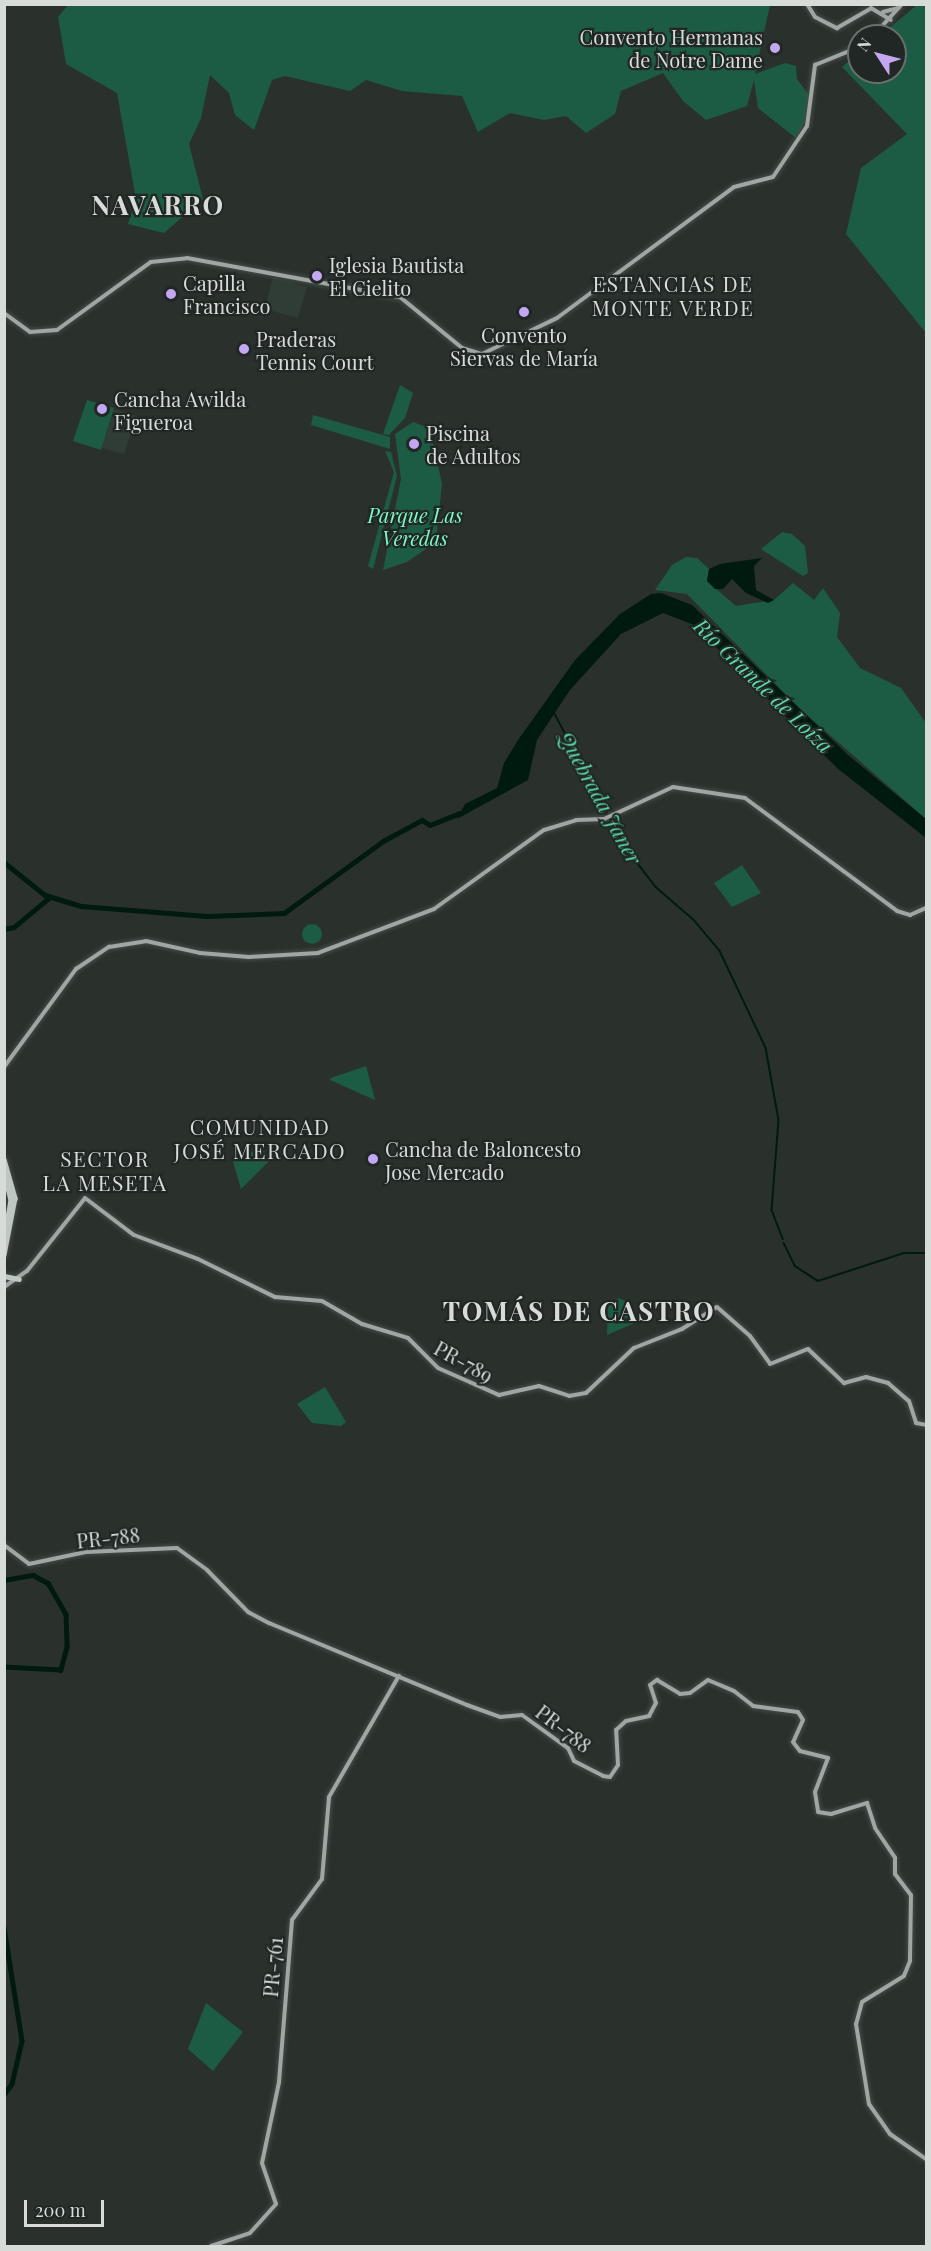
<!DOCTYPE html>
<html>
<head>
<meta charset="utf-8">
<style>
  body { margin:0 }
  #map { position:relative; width:931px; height:2251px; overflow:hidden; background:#2a312d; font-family:"Playfair Display",serif }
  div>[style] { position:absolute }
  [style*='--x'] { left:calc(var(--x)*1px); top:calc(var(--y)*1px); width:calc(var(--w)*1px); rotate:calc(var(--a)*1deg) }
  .built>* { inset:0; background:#2f3d36 }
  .green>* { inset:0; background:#1d5c44 }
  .round { border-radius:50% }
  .water>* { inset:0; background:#001a0f }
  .stream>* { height:1.5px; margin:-0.75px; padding:0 0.75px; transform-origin:0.75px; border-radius:0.75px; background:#001a0f }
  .river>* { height:4.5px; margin:-2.25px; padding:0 2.25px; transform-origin:2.25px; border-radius:2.25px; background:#001a0f }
  .roads { filter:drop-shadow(0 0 2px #464c49) drop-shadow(0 0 2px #464c49) }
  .secondary>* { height:4px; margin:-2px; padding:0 2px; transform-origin:2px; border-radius:2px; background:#a0a6a3 }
  .primary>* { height:4.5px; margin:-2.25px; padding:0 2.25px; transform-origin:2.25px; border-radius:2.25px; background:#bfc7c3 }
  .dots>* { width:16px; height:16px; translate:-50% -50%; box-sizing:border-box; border:3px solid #202724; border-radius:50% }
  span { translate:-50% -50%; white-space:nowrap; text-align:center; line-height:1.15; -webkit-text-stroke:4.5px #202724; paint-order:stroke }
  .poi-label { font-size:20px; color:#d7dcd9 }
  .right { translate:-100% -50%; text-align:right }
  .left { translate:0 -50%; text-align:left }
  .park-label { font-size:20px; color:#7ef8c5; font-style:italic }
  .street-label { font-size:20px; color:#d7dcd9 }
  .neighbourhood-label { font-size:21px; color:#d7dcd9; letter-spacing:1.5px }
  .water-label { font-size:21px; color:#5ddaa7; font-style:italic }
  .district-label { font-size:26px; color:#d7dcd9; font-weight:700; letter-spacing:1.5px }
  .frame { position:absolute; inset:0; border:6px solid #d7dcd9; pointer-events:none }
  .north { position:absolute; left:847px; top:24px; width:60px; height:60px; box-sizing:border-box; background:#202724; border:2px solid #696f6c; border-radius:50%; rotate:306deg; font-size:16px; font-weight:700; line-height:24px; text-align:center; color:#d7dcd9 }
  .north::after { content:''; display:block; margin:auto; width:21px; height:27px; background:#c4a7f1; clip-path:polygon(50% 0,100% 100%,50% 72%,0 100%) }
  .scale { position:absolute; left:24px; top:2200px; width:80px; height:27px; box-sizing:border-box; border:3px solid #d7dcd9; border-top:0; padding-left:8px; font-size:18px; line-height:21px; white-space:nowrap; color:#d7dcd9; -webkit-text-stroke:4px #202724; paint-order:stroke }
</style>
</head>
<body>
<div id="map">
  <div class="built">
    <div style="clip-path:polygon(273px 277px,307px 287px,298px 318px,265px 309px)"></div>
    <div style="clip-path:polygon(114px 409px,137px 416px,124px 454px,102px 448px)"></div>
  </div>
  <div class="green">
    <div style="clip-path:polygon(69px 4px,770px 5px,755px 74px,785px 63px,796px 66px,797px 79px,809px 95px,805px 122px,796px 138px,758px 108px,754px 80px,747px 106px,706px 120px,683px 101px,663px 73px,621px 91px,615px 114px,586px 133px,566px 116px,544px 120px,510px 113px,478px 132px,462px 96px,402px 91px,366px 80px,350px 91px,285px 76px,272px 80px,254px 130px,235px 115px,229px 93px,210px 75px,201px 118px,189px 144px,203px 199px,164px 233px,128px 224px,136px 199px,117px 93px,66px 64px,58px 17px)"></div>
    <div style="clip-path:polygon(918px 4px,926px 5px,926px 333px,846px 234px,861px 168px,907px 134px,842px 67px,859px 53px,859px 72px,895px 72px,895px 36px,880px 36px)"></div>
    <div style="clip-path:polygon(400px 385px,413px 393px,405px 418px,389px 435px,383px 434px)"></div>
    <div style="clip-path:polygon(87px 400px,114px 408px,101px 450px,73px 441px)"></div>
    <div style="clip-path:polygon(313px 415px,390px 437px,390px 449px,311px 425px)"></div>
    <div style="clip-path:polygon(413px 422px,426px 427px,432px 437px,442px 484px,437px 531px,426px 549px,407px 562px,383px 570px,401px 479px,395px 434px)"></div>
    <div style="clip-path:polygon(385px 451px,391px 452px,397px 476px,373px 569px,368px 566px,394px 472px)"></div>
    <div style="clip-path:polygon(782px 532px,792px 534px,805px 546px,808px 573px,803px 576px,761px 549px)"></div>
    <div style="clip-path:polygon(686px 557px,697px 558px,709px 569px,707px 581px,736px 606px,774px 600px,793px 583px,814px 600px,823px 588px,840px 613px,837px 637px,860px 668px,901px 688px,926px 723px,926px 819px,799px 708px,687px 594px,655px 590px,672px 565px)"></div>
    <div style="clip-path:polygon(742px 865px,761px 893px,732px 907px,714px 883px)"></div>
    <div class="round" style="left:302px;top:924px;width:20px;height:20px"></div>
    <div style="clip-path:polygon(366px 1066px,375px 1100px,330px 1080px,331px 1078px)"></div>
    <div style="clip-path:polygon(262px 1149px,271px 1159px,241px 1189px,232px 1158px)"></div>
    <div style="clip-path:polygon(618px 1298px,628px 1302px,637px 1322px,607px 1335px,608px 1307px)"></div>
    <div style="clip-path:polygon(325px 1387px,346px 1422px,341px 1426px,312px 1423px,297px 1404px)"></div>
    <div style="clip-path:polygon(206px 2003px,243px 2032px,213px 2071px,188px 2049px)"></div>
  </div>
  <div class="water">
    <div style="clip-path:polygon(762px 558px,754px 566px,756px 590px,774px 600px,768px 603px,746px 593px,732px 579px,723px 589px,715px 589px,707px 581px,709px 569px,720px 564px)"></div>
    <div style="clip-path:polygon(661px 593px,692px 605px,848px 755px,926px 819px,926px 838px,837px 768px,694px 625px,663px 613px,621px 634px,570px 690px,537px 740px,528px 780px,457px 819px,465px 804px,497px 788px,504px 763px,518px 740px,575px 660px,620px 614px,651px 594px)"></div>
  </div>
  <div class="stream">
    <div style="--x:555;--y:714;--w:152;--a:62.1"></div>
    <div style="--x:626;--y:848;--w:49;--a:52.4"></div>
    <div style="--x:656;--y:887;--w:50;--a:41"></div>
    <div style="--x:694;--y:920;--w:40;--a:50"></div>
    <div style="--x:720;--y:951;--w:107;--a:64.6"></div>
    <div style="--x:766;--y:1048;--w:73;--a:79.8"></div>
    <div style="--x:779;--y:1120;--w:90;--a:94.4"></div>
    <div style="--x:772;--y:1210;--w:31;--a:69"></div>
    <div style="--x:784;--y:1243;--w:25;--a:64"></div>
    <div style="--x:795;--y:1266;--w:27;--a:33"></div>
    <div style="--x:818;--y:1281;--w:90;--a:-18"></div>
    <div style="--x:904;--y:1253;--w:22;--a:0"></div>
  </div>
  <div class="river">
    <div style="--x:4;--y:862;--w:53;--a:38.8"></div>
    <div style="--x:45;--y:895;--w:38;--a:17"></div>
    <div style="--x:81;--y:906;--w:126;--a:4.5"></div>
    <div style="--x:207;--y:916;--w:77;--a:-2.2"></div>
    <div style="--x:284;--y:913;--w:122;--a:-36"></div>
    <div style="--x:383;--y:841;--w:44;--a:-28.3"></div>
    <div style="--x:422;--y:820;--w:9;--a:32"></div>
    <div style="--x:430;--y:825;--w:32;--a:-22"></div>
    <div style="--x:4;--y:929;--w:10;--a:-11"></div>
    <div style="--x:14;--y:927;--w:47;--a:-39.8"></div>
    <div style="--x:4;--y:1580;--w:29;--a:-10"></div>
    <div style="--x:33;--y:1575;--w:17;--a:28"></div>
    <div style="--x:48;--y:1583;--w:36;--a:60"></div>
    <div style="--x:66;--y:1614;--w:33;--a:88"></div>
    <div style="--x:67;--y:1647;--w:24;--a:105"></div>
    <div style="--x:61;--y:1670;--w:57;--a:-177"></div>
    <div style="--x:4;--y:1927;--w:115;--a:81"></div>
    <div style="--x:22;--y:2041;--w:44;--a:103.1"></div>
    <div style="--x:12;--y:2084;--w:14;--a:126"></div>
  </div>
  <div class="roads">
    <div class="secondary">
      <div style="--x:807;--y:4;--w:15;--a:58"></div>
      <div style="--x:815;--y:17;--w:25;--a:27"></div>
      <div style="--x:837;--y:28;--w:39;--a:-30"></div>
      <div style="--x:871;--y:8;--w:23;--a:31"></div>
      <div style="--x:883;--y:12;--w:16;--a:-15"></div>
      <div style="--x:873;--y:36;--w:43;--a:-47.8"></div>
      <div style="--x:4;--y:313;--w:32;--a:36"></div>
      <div style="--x:30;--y:332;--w:27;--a:-4"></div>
      <div style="--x:57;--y:330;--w:116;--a:-35.9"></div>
      <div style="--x:151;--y:262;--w:36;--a:-6"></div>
      <div style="--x:187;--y:258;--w:217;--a:10.4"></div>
      <div style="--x:400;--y:297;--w:80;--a:39.4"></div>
      <div style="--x:462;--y:348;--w:21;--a:17"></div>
      <div style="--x:482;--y:354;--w:83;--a:-25.6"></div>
      <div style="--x:557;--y:318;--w:220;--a:-36.5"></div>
      <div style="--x:734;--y:187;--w:40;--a:-14.4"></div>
      <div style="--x:773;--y:177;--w:61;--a:-56.3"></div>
      <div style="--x:807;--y:126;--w:62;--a:-82.5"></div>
      <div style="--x:815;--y:65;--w:48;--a:-22.2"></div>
      <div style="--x:4;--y:1067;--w:122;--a:-53.7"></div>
      <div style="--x:76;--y:969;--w:40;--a:-34"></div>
      <div style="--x:109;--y:947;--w:37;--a:-9"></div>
      <div style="--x:146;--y:941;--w:55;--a:12.5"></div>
      <div style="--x:200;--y:953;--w:49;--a:4.7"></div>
      <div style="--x:249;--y:957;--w:69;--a:-3.3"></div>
      <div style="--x:318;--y:953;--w:124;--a:-20.8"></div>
      <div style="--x:434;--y:909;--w:135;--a:-35.7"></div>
      <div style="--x:544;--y:830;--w:34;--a:-17"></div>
      <div style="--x:576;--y:820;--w:28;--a:-2"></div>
      <div style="--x:604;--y:819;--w:76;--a:-24.9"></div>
      <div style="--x:673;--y:787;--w:73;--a:8.7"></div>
      <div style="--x:745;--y:798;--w:189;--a:36.6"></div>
      <div style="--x:897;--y:911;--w:14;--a:17"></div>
      <div style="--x:910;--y:915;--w:17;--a:-24"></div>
      <div style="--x:4;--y:1287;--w:28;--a:-35"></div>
      <div style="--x:27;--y:1271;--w:93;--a:-51.5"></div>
      <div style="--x:85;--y:1198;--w:61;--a:37.1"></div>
      <div style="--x:134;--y:1235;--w:68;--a:20.6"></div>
      <div style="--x:198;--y:1259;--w:86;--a:26.3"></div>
      <div style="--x:275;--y:1297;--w:47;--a:4.9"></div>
      <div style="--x:322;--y:1301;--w:46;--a:29.9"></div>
      <div style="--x:362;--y:1324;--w:48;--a:16.9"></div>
      <div style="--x:408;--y:1338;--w:42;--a:45"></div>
      <div style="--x:438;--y:1368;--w:67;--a:23.9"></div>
      <div style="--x:499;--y:1395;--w:41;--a:-12.7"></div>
      <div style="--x:539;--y:1386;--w:32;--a:18"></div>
      <div style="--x:569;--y:1396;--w:17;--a:-10"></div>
      <div style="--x:586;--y:1393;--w:66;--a:-43.2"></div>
      <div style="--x:634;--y:1348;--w:52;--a:-21.6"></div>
      <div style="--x:682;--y:1329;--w:41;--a:-32.2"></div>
      <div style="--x:717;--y:1307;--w:44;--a:41.3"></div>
      <div style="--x:750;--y:1336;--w:34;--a:54"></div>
      <div style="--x:770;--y:1364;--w:41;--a:-21.5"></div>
      <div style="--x:808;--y:1349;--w:50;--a:43.4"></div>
      <div style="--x:844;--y:1383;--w:23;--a:-15"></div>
      <div style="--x:866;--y:1377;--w:23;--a:15"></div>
      <div style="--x:888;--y:1383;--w:28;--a:41"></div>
      <div style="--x:909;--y:1401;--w:23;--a:72"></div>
      <div style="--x:916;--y:1423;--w:10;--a:11"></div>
      <div style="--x:4;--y:1545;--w:31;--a:37"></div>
      <div style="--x:29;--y:1564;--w:58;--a:-11.9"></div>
      <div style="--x:86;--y:1552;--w:91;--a:-2.5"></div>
      <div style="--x:177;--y:1548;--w:37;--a:36"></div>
      <div style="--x:207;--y:1570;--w:59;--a:45.7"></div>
      <div style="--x:248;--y:1612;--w:24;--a:28"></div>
      <div style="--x:269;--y:1623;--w:214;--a:22.5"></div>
      <div style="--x:467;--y:1705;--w:35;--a:20"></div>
      <div style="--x:500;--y:1717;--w:22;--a:-5"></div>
      <div style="--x:522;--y:1715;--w:57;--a:35.7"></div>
      <div style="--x:568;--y:1748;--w:14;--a:65"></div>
      <div style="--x:574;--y:1761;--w:33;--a:27"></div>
      <div style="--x:603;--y:1776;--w:7;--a:8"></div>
      <div style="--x:610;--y:1777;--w:14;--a:-56"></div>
      <div style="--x:618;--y:1765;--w:35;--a:-93"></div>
      <div style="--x:616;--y:1730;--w:13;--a:-42"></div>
      <div style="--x:626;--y:1721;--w:24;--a:-12"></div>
      <div style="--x:649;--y:1716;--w:15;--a:-62"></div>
      <div style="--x:656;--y:1703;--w:19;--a:-108"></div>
      <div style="--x:650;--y:1685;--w:9;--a:-36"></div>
      <div style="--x:657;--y:1680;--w:27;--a:31"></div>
      <div style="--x:680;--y:1694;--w:10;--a:-6"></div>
      <div style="--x:690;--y:1693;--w:22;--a:-36"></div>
      <div style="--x:708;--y:1680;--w:28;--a:23"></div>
      <div style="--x:734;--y:1691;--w:24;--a:38"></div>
      <div style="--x:753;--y:1706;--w:45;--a:7.6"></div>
      <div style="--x:798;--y:1712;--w:9;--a:58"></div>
      <div style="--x:803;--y:1720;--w:24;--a:114"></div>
      <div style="--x:793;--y:1742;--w:11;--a:52"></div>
      <div style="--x:800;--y:1751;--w:29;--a:14"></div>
      <div style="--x:828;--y:1758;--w:36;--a:111"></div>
      <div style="--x:815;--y:1792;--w:20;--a:81"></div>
      <div style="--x:818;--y:1812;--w:13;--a:9"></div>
      <div style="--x:831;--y:1814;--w:38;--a:-17"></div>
      <div style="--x:867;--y:1803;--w:26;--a:72"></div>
      <div style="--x:875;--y:1828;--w:36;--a:56"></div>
      <div style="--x:895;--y:1858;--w:16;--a:90"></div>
      <div style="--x:895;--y:1874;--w:26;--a:53"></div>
      <div style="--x:911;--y:1895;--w:66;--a:90.9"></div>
      <div style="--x:910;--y:1961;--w:16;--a:112"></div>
      <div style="--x:904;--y:1976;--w:49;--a:148.2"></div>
      <div style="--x:862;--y:2002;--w:23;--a:105"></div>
      <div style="--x:856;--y:2024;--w:81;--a:80.8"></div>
      <div style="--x:869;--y:2104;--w:37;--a:55"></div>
      <div style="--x:890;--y:2134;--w:44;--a:34.8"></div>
      <div style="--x:211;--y:2246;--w:41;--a:-18.4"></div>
      <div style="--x:250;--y:2233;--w:39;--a:-48"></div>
      <div style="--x:276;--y:2204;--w:43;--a:-108.9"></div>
      <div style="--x:262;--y:2163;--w:83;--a:-78.1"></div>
      <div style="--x:279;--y:2082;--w:163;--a:-85.4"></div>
      <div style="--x:292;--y:1920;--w:51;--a:-53.8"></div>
      <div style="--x:322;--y:1879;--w:82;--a:-85.1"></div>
      <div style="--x:329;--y:1797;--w:140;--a:-60"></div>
    </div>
    <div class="primary">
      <div style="--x:4;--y:1159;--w:41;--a:74.2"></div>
      <div style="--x:15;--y:1198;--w:58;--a:100.9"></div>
      <div style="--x:4;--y:1172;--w:29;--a:76"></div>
      <div style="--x:11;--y:1200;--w:40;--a:100"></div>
      <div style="--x:4;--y:1276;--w:15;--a:11"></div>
    </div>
  </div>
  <div class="dots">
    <div style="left:775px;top:48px;background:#c4a7f1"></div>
    <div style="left:317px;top:276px;background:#c4a7f1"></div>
    <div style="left:171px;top:294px;background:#c4a7f1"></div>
    <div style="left:524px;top:312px;background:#c4a7f1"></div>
    <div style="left:244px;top:349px;background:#c4a7f1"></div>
    <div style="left:102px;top:409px;background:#c4a7f1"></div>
    <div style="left:414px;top:444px;background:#c4a7f1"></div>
    <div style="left:373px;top:1159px;background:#c4a7f1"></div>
  </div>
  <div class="poi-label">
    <span class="right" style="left:763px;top:48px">Convento Hermanas<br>de Notre Dame</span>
    <span class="left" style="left:329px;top:276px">Iglesia Bautista<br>El Cielito</span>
    <span class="left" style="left:183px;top:294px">Capilla<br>Francisco</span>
    <span style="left:524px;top:346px">Convento<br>Siervas de María</span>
    <span class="left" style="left:256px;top:350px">Praderas<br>Tennis Court</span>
    <span class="left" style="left:114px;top:410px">Cancha Awilda<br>Figueroa</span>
    <span class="left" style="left:426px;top:444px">Piscina<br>de Adultos</span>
    <span class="left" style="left:385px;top:1160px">Cancha de Baloncesto<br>Jose Mercado</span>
  </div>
  <div class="park-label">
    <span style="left:415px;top:526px">Parque Las<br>Veredas</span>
  </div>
  <div class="street-label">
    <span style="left:464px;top:1361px;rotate:29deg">PR-789</span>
    <span style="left:108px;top:1537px;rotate:-6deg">PR-788</span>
    <span style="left:564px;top:1728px;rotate:38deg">PR-788</span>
    <span style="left:272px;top:1967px;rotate:-85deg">PR-761</span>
  </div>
  <div class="neighbourhood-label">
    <span style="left:673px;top:295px">ESTANCIAS DE<br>MONTE VERDE</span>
    <span style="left:260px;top:1138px">COMUNIDAD<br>JOSÉ MERCADO</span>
    <span style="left:105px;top:1170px">SECTOR<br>LA MESETA</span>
  </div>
  <div class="water-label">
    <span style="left:764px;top:685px;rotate:44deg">Río Grande de Loíza</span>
    <span style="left:601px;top:797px;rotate:61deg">Quebrada Janer</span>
  </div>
  <div class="district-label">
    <span style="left:158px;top:205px">NAVARRO</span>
    <span style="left:579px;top:1311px">TOMÁS DE CASTRO</span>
  </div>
  <div class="frame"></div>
  <div class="north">N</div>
  <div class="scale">200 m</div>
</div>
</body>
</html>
